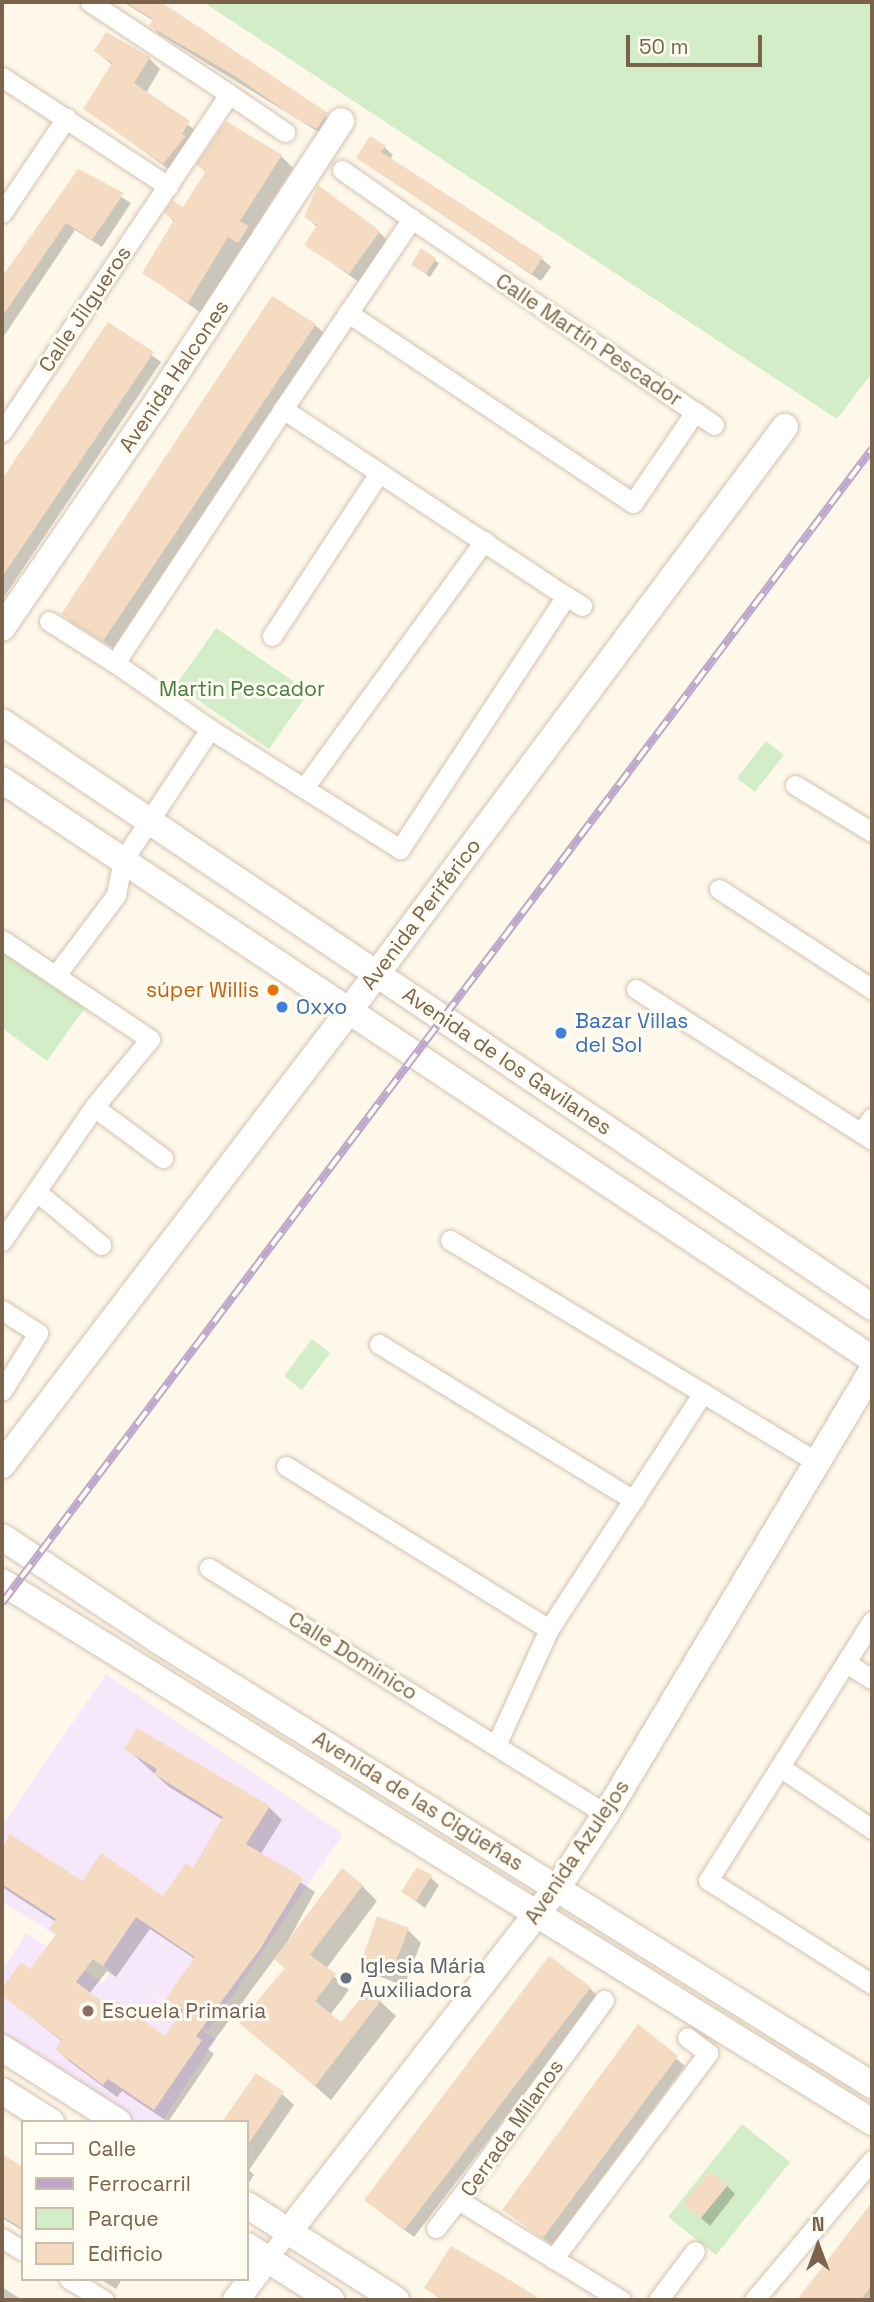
<!DOCTYPE html>
<html>
<head>
<meta charset="utf-8">
<style>
  body { margin:0 }
  #map { position:relative; width:874px; height:2302px; overflow:hidden; background:#fef8eb; font-family:"Space Grotesk",sans-serif }
  div>[style] { position:absolute }
  [style*='--x'] { left:calc(var(--x)*1px); top:calc(var(--y)*1px); width:calc(var(--w)*1px); rotate:calc(var(--a)*1deg) }
  .education>* { inset:0; background:#f6e7fa }
  .green>* { inset:0; background:#d2edc7 }
  .shadow>* { inset:0; background:#0003 }
  .building>* { inset:0; background:#f4dbc1 }
  .roads { filter:drop-shadow(0 0 2px #d2c2af) drop-shadow(0 0 2px #d2c2af) }
  .street>* { height:19px; margin:-9.5px; padding:0 9.5px; transform-origin:9.5px; border-radius:9.5px; background:#fff }
  .secondary>* { height:26px; margin:-13px; padding:0 13px; transform-origin:13px; border-radius:13px; background:#fff }
  .rail>* { height:8px; margin-top:-4px; transform-origin:0; background:repeating-linear-gradient(90deg,#fffcf2 0 16px,#bea7ca 0 32px); box-sizing:border-box; border-block:2px solid #bea7ca }
  .dots>* { width:19px; height:19px; translate:-50% -50%; box-sizing:border-box; border:4px solid #fffcf2; border-radius:50% }
  span { translate:-50% -50%; white-space:nowrap; text-align:center; line-height:1.15; -webkit-text-stroke:6px #fffcf2; paint-order:stroke }
  .street-label { font-size:21px; color:#7b624b }
  .park-label { font-size:21px; color:#4a7b40 }
  .food-label { font-size:21px; color:#c56008 }
  .right { translate:-100% -50%; text-align:right }
  .shop-label { font-size:21px; color:#366cbe }
  .left { translate:0 -50%; text-align:left }
  .worship-label { font-size:21px; color:#5b616d }
  .education-label { font-size:21px; color:#785e54 }
  .frame { position:absolute; inset:0; border:4px solid #7b624b; pointer-events:none }
  .legend { position:absolute; left:21px; top:2120px; width:228px; height:161px; box-sizing:border-box; background:#fffcf2; border:2px solid #cabeaf; margin:0; padding:9px 12px; list-style:none; font-size:21px; color:#7b624b }
  .legend li { display:flex; align-items:center; gap:14px; height:35px }
  .legend b { width:35px; border:2px solid #cabeaf }
  .north { position:absolute; left:783px; top:2211px; width:70px; height:70px; -webkit-text-stroke:5px #fffcf2; paint-order:stroke; rotate:0deg; font-size:19px; font-weight:700; line-height:28px; text-align:center; color:#7b624b }
  .north::after { content:''; display:block; margin:auto; width:24px; height:32px; background:#7b624b; clip-path:polygon(50% 0,100% 100%,50% 72%,0 100%) }
  .scale { position:absolute; left:626px; top:35px; width:136px; height:32px; box-sizing:border-box; border:4px solid #7b624b; border-top:0; padding-left:9px; font-size:21px; line-height:24px; white-space:nowrap; color:#7b624b; -webkit-text-stroke:5px #fffcf2; paint-order:stroke }
</style>
</head>
<body>
<div id="map">
  <div class="education">
    <div style="clip-path:polygon(106px 1674px,343px 1834px,208px 2031px,2px 1901px,2px 1826px)"></div>
    <div style="clip-path:polygon(26px 1933px,103px 1983px,112px 1970px,216px 2039px,162px 2122px,130px 2122px,2px 2038px,2px 1970px)"></div>
  </div>
  <div class="green">
    <div style="clip-path:polygon(203px 2px,872px 2px,872px 373px,837px 419px)"></div>
    <div style="clip-path:polygon(216px 628px,309px 692px,269px 749px,176px 685px)"></div>
    <div style="clip-path:polygon(766px 741px,784px 755px,755px 792px,737px 778px)"></div>
    <div style="clip-path:polygon(2px 951px,87px 1005px,47px 1061px,2px 1028px)"></div>
    <div style="clip-path:polygon(312px 1339px,330px 1353px,302px 1390px,284px 1376px)"></div>
    <div style="clip-path:polygon(742px 2124px,790px 2162px,716px 2255px,668px 2217px)"></div>
  </div>
  <div class="shadow">
    <div style="clip-path:polygon(123px 2px,158px 2px,334px 122px,325px 136px,159px 34px,151px 26px,154px 21px)"></div>
    <div style="clip-path:polygon(96px 51px,149px 58px,160px 69px,146px 93px,200px 134px,175px 174px,85px 108px,112px 65px)"></div>
    <div style="clip-path:polygon(384px 147px,393px 155px,390px 160px,542px 259px,551px 267px,541px 281px,358px 158px)"></div>
    <div style="clip-path:polygon(281px 156px,293px 168px,252px 232px,260px 240px,251px 254px,241px 248px,201px 313px,144px 273px,174px 222px,166px 213px,183px 210px,207px 173px,198px 165px)"></div>
    <div style="clip-path:polygon(78px 171px,131px 203px,102px 247px,75px 230px,2px 339px,2px 285px)"></div>
    <div style="clip-path:polygon(307px 217px,379px 232px,389px 242px,360px 283px,306px 244px,317px 227px)"></div>
    <div style="clip-path:polygon(422px 251px,439px 263px,430px 277px,417px 268px)"></div>
    <div style="clip-path:polygon(108px 324px,161px 362px,2px 600px,2px 485px)"></div>
    <div style="clip-path:polygon(315px 325px,324px 333px,113px 648px,72px 622px,63px 614px)"></div>
    <div style="clip-path:polygon(evenodd,126px 1748px,269px 1807px,282px 1820px,260px 1855px,315px 1892px,283px 1950px,362px 1886px,377px 1901px,326px 1969px,349px 1990px,330px 2015px,341px 2024px,369px 1991px,396px 2016px,331px 2100px,241px 2023px,286px 1969px,275px 1958px,208px 2049px,214px 2054px,168px 2122px,122px 2091px,117px 2097px,70px 2062px,57px 2049px,63px 2042px,2px 1994px,21px 1964px,31px 1971px,57px 1935px,56px 1922px,2px 1887px,2px 1851px,11px 1837px,83px 1883px,164px 1898px,193px 1870px,223px 1820px,169px 1787px,126px 1748px,150px 1929px,195px 1959px,168px 1998px,183px 2013px,165px 2039px,89px 1994px,107px 1971px,116px 1977px,150px 1929px)"></div>
    <div style="clip-path:polygon(430px 1877px,439px 1885px,425px 1908px,403px 1892px)"></div>
    <div style="clip-path:polygon(408px 1930px,421px 1943px,404px 1986px,376px 1975px,363px 1962px)"></div>
    <div style="clip-path:polygon(590px 1988px,598px 1997px,414px 2237px,375px 2208px)"></div>
    <div style="clip-path:polygon(638px 2027px,685px 2066px,552px 2245px,504px 2210px)"></div>
    <div style="clip-path:polygon(282px 2094px,294px 2105px,249px 2170px,254px 2175px,247px 2186px,247px 2122px)"></div>
    <div style="clip-path:polygon(2px 2158px,23px 2171px,23px 2231px,2px 2218px)"></div>
    <div style="clip-path:polygon(727px 2186px,735px 2194px,710px 2226px,686px 2204px)"></div>
    <div style="clip-path:polygon(872px 2207px,872px 2300px,801px 2300px)"></div>
    <div style="clip-path:polygon(452px 2248px,534px 2300px,441px 2300px,427px 2288px)"></div>
    <div style="clip-path:polygon(100px 2279px,122px 2279px,116px 2289px)"></div>
    <div style="clip-path:polygon(2px 2287px,22px 2300px,2px 2300px)"></div>
  </div>
  <div class="building">
    <div style="clip-path:polygon(125px 2px,161px 2px,328px 113px,317px 129px,297px 119px,235px 76px,149px 26px,153px 19px)"></div>
    <div style="clip-path:polygon(106px 32px,150px 57px,134px 83px,190px 121px,182px 134px,186px 136px,163px 164px,83px 109px,112px 63px,94px 51px)"></div>
    <div style="clip-path:polygon(226px 121px,282px 155px,240px 221px,249px 226px,238px 243px,228px 237px,188px 303px,142px 273px,174px 220px,164px 213px,172px 200px,183px 207px,206px 171px,196px 165px)"></div>
    <div style="clip-path:polygon(370px 136px,386px 146px,381px 152px,543px 257px,532px 274px,356px 158px)"></div>
    <div style="clip-path:polygon(78px 169px,124px 193px,92px 240px,66px 223px,2px 317px,2px 277px)"></div>
    <div style="clip-path:polygon(318px 185px,380px 231px,349px 274px,304px 245px,317px 225px,304px 217px)"></div>
    <div style="clip-path:polygon(421px 248px,436px 258px,426px 274px,411px 265px)"></div>
    <div style="clip-path:polygon(272px 296px,316px 324px,103px 641px,61px 614px)"></div>
    <div style="clip-path:polygon(108px 322px,154px 352px,2px 577px,2px 479px)"></div>
    <div style="clip-path:polygon(evenodd,137px 1728px,270px 1806px,246px 1844px,303px 1878px,260px 1949px,196px 2036px,202px 2040px,154px 2110px,108px 2079px,103px 2085px,55px 2049px,62px 2040px,2px 1996px,2px 1988px,21px 1962px,30px 1969px,56px 1934px,49px 1929px,56px 1919px,2px 1884px,2px 1848px,10px 1834px,82px 1881px,101px 1853px,163px 1896px,186px 1863px,193px 1868px,223px 1817px,154px 1774px,157px 1769px,124px 1749px,137px 1728px,136px 1917px,195px 1957px,166px 1998px,183px 2010px,165px 2036px,117px 2001px,111px 2008px,76px 1982px,93px 1959px,103px 1966px,136px 1917px)"></div>
    <div style="clip-path:polygon(417px 1867px,432px 1875px,416px 1901px,401px 1892px)"></div>
    <div style="clip-path:polygon(342px 1868px,363px 1885px,310px 1955px,336px 1974px,315px 2001px,341px 2022px,369px 1988px,382px 1999px,315px 2086px,239px 2023px,285px 1968px,274px 1959px)"></div>
    <div style="clip-path:polygon(377px 1916px,409px 1928px,391px 1974px,361px 1962px)"></div>
    <div style="clip-path:polygon(549px 1956px,591px 1987px,404px 2230px,364px 2200px)"></div>
    <div style="clip-path:polygon(638px 2024px,678px 2056px,543px 2238px,502px 2210px)"></div>
    <div style="clip-path:polygon(256px 2073px,284px 2092px,247px 2146px,247px 2122px,222px 2122px)"></div>
    <div style="clip-path:polygon(2px 2154px,23px 2167px,23px 2229px,2px 2216px)"></div>
    <div style="clip-path:polygon(710px 2171px,728px 2185px,701px 2218px,683px 2204px)"></div>
    <div style="clip-path:polygon(872px 2202px,872px 2285px,861px 2300px,797px 2300px)"></div>
    <div style="clip-path:polygon(451px 2246px,503px 2276px,542px 2300px,443px 2300px,424px 2288px)"></div>
  </div>
  <div class="roads">
    <div class="street">
      <div style="--x:2;--y:77;--w:199;--a:33.3"></div>
      <div style="--x:229;--y:94;--w:68;--a:34.2"></div>
      <div style="--x:342;--y:170;--w:85;--a:35"></div>
      <div style="--x:2;--y:213;--w:115;--a:-56"></div>
      <div style="--x:283;--y:409;--w:339;--a:33.5"></div>
      <div style="--x:566;--y:596;--w:303;--a:123.3"></div>
      <div style="--x:400;--y:849;--w:225;--a:-147.7"></div>
      <div style="--x:210;--y:729;--w:116;--a:-145.2"></div>
      <div style="--x:115;--y:663;--w:305;--a:-56.5"></div>
      <div style="--x:283;--y:409;--w:116;--a:-55.9"></div>
      <div style="--x:348;--y:313;--w:114;--a:-55.8"></div>
      <div style="--x:412;--y:219;--w:343;--a:34.3"></div>
      <div style="--x:695;--y:412;--w:110;--a:124.3"></div>
      <div style="--x:633;--y:503;--w:343;--a:-146.3"></div>
      <div style="--x:695;--y:412;--w:23;--a:34"></div>
      <div style="--x:2;--y:432;--w:407;--a:-56.1"></div>
      <div style="--x:229;--y:94;--w:167;--a:-146.5"></div>
      <div style="--x:566;--y:596;--w:19;--a:32"></div>
      <div style="--x:49;--y:621;--w:78;--a:32.5"></div>
      <div style="--x:272;--y:636;--w:195;--a:-56.7"></div>
      <div style="--x:795;--y:785;--w:90;--a:31.4"></div>
      <div style="--x:304;--y:788;--w:306;--a:-53.9"></div>
      <div style="--x:719;--y:889;--w:183;--a:33.2"></div>
      <div style="--x:2;--y:940;--w:178;--a:33.8"></div>
      <div style="--x:150;--y:1039;--w:88;--a:129.5"></div>
      <div style="--x:94;--y:1107;--w:163;--a:124.5"></div>
      <div style="--x:56;--y:975;--w:100;--a:-53.1"></div>
      <div style="--x:116;--y:895;--w:36;--a:-79"></div>
      <div style="--x:123;--y:860;--w:157;--a:-56.4"></div>
      <div style="--x:636;--y:989;--w:280;--a:32.6"></div>
      <div style="--x:94;--y:1107;--w:86;--a:36.5"></div>
      <div style="--x:861;--y:1133;--w:19;--a:-55"></div>
      <div style="--x:38;--y:1193;--w:82;--a:39.5"></div>
      <div style="--x:450;--y:1240;--w:427;--a:31.2"></div>
      <div style="--x:2;--y:1310;--w:43;--a:32.6"></div>
      <div style="--x:38;--y:1333;--w:68;--a:121.8"></div>
      <div style="--x:379;--y:1344;--w:299;--a:31.5"></div>
      <div style="--x:286;--y:1466;--w:309;--a:31.8"></div>
      <div style="--x:209;--y:1568;--w:467;--a:31.8"></div>
      <div style="--x:872;--y:1621;--w:307;--a:122.3"></div>
      <div style="--x:708;--y:1880;--w:194;--a:32.4"></div>
      <div style="--x:846;--y:1663;--w:31;--a:32"></div>
      <div style="--x:496;--y:1745;--w:128;--a:-65.4"></div>
      <div style="--x:549;--y:1629;--w:282;--a:-56.9"></div>
      <div style="--x:780;--y:1767;--w:111;--a:34"></div>
      <div style="--x:604;--y:2000;--w:248;--a:126.1"></div>
      <div style="--x:458;--y:2200;--w:191;--a:31.5"></div>
      <div style="--x:436;--y:2228;--w:36;--a:-52"></div>
      <div style="--x:2;--y:2238;--w:25;--a:32"></div>
      <div style="--x:267;--y:2259;--w:36;--a:-52"></div>
      <div style="--x:553;--y:2259;--w:258;--a:-53"></div>
      <div style="--x:708;--y:2053;--w:26;--a:-143"></div>
      <div style="--x:69;--y:2279;--w:41;--a:31"></div>
      <div style="--x:658;--y:2300;--w:61;--a:-52.9"></div>
      <div style="--x:754;--y:2300;--w:183;--a:-49.9"></div>
    </div>
    <div class="secondary">
      <div style="--x:2;--y:628;--w:272;--a:-55.5"></div>
      <div style="--x:156;--y:404;--w:338;--a:-56.8"></div>
      <div style="--x:2;--y:722;--w:1048;--a:33.92"></div>
      <div style="--x:2;--y:780;--w:1045;--a:33.64"></div>
      <div style="--x:2;--y:1465;--w:571;--a:-52.61"></div>
      <div style="--x:349;--y:1011;--w:729;--a:-53.26"></div>
      <div style="--x:2;--y:1537;--w:185;--a:33.5"></div>
      <div style="--x:156;--y:1639;--w:844;--a:31.92"></div>
      <div style="--x:2;--y:1582;--w:1024;--a:31.83"></div>
      <div style="--x:2;--y:2048;--w:138;--a:32.5"></div>
      <div style="--x:2;--y:2091;--w:58;--a:32.3"></div>
      <div style="--x:247;--y:2205;--w:177;--a:32.5"></div>
      <div style="--x:289;--y:2231;--w:435;--a:-52"></div>
      <div style="--x:557;--y:1888;--w:89;--a:-56.5"></div>
      <div style="--x:606;--y:1814;--w:517;--a:-59.02"></div>
      <div style="--x:247;--y:2246;--w:100;--a:32.7"></div>
      <div style="--x:236;--y:2300;--w:51;--a:-52.9"></div>
    </div>
  </div>
  <div class="rail">
    <div style="--x:2;--y:1603;--w:1445;--a:-52.99"></div>
  </div>
  <div class="dots">
    <div style="left:273px;top:990px;background:#e8710a"></div>
    <div style="left:282px;top:1007px;background:#3f7fe0"></div>
    <div style="left:561px;top:1033px;background:#3f7fe0"></div>
    <div style="left:346px;top:1978px;background:#6b7280"></div>
    <div style="left:88px;top:2011px;background:#8d6e63"></div>
  </div>
  <div class="street-label">
    <span style="left:85px;top:309px;rotate:-56deg">Calle Jilgueros</span>
    <span style="left:589px;top:340px;rotate:34deg">Calle Martín Pescador</span>
    <span style="left:174px;top:376px;rotate:-56deg">Avenida Halcones</span>
    <span style="left:421px;top:914px;rotate:-53deg">Avenida Periférico</span>
    <span style="left:507px;top:1061px;rotate:34deg">Avenida de los Gavilanes</span>
    <span style="left:353px;top:1656px;rotate:32deg">Calle Dominico</span>
    <span style="left:418px;top:1801px;rotate:32deg">Avenida de las Cigüeñas</span>
    <span style="left:577px;top:1852px;rotate:-56deg">Avenida Azulejos</span>
    <span style="left:512px;top:2128px;rotate:-55deg">Cerrada Milanos</span>
  </div>
  <div class="park-label">
    <span style="left:242px;top:689px">Martin Pescador</span>
  </div>
  <div class="food-label">
    <span class="right" style="left:259px;top:990px">súper Willis</span>
  </div>
  <div class="shop-label">
    <span class="left" style="left:296px;top:1007px">Oxxo</span>
    <span class="left" style="left:575px;top:1033px">Bazar Villas<br>del Sol</span>
  </div>
  <div class="worship-label">
    <span class="left" style="left:360px;top:1978px">Iglesia Mária<br>Auxiliadora</span>
  </div>
  <div class="education-label">
    <span class="left" style="left:102px;top:2011px">Escuela Primaria</span>
  </div>
  <div class="frame"></div>
  <ul class="legend">
  <li><b style="height:9px;background:#fff"></b>Calle</li>
  <li><b style="height:9px;background:#bea7ca"></b>Ferrocarril</li>
  <li><b style="height:19px;background:#d2edc7"></b>Parque</li>
  <li><b style="height:19px;background:#f4dbc1"></b>Edificio</li>
  </ul>
  <div class="north">N</div>
  <div class="scale">50 m</div>
</div>
</body>
</html>
